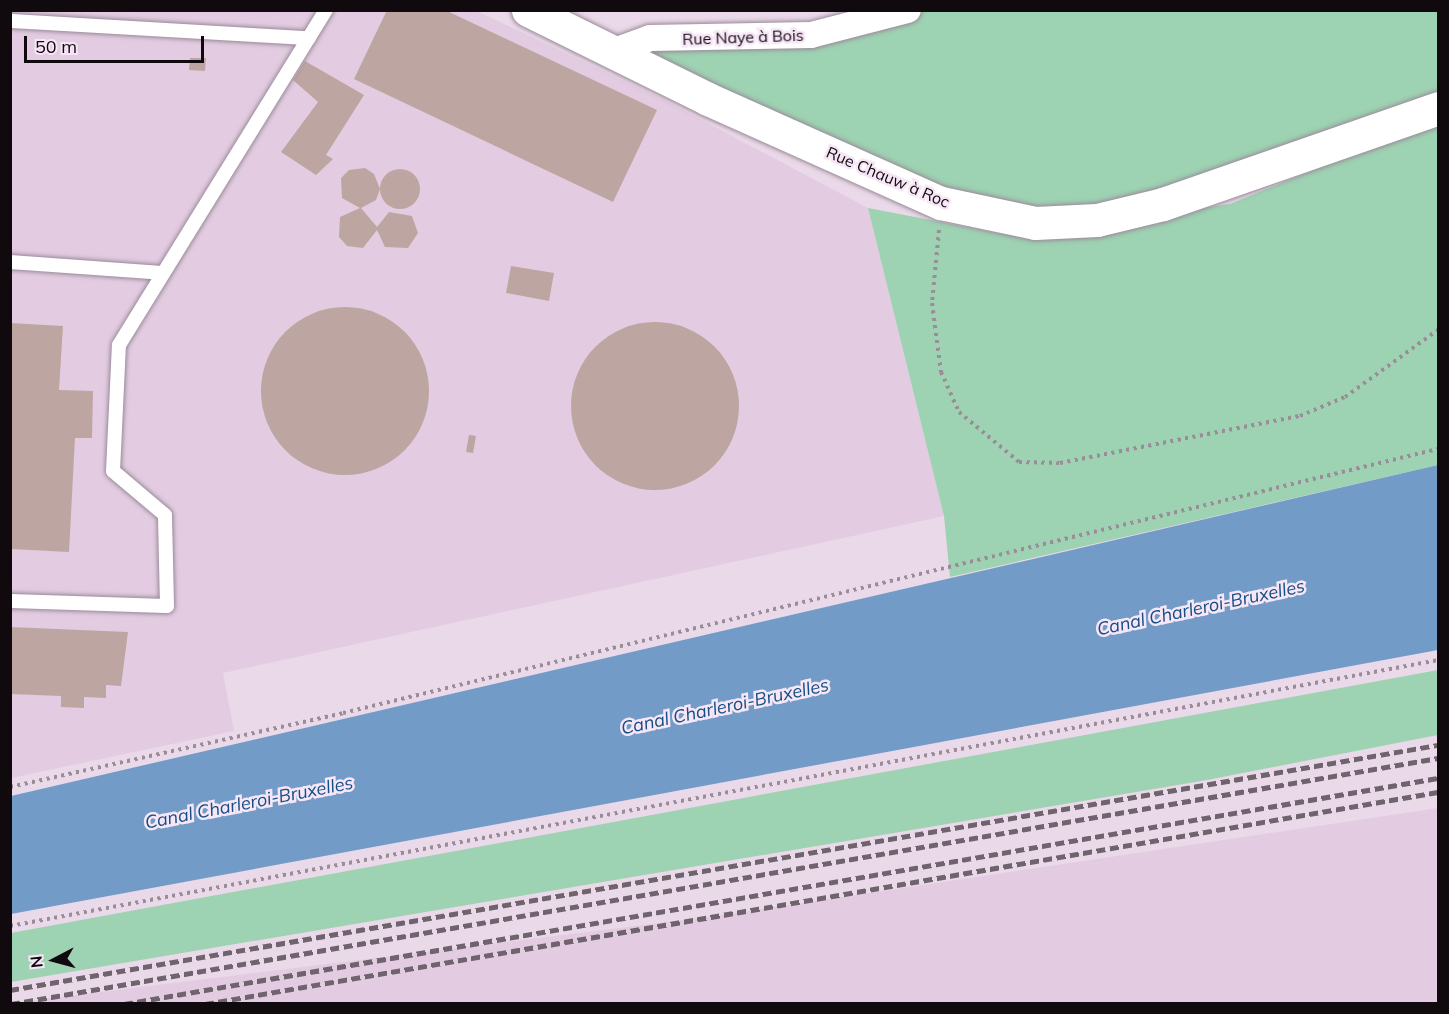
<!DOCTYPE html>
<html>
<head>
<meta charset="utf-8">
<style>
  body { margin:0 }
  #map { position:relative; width:1449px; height:1014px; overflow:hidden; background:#ead9e8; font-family:Mulish,sans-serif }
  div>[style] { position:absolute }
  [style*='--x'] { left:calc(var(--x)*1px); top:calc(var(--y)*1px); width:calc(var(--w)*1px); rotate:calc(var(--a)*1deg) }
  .built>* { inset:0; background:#e3cce1 }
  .green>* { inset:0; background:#9dd2b2 }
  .water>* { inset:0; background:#739bc7 }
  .building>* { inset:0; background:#bda6a1 }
  .round { border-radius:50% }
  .path>* { height:4px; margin-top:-2px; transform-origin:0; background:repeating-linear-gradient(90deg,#9a8d98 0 3px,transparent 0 7.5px) }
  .roads { filter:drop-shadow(0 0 2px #9a8b99) drop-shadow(0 0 2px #9a8b99) }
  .service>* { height:14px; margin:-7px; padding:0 7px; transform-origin:7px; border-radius:7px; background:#fff }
  .minor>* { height:26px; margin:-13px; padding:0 13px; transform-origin:13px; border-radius:13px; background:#fff }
  .tertiary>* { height:33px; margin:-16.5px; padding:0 16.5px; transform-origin:16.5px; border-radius:16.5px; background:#fff }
  .rail>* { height:4.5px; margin-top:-2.25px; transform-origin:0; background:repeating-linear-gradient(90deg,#6f646d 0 9px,transparent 0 13.5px) }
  span { translate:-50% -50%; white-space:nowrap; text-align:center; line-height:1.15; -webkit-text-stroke:5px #f7e6f6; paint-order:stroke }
  .street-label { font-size:16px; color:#100a0f }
  .water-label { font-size:18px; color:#134e84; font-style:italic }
  .frame { position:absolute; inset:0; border:12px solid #100a0f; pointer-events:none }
  .north { position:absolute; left:24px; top:930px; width:60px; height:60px; -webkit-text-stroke:4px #f7e6f6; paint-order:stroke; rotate:264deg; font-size:16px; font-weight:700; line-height:24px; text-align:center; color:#100a0f }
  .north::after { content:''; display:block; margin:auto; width:21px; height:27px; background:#100a0f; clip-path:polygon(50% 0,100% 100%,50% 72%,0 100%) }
  .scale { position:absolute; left:24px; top:36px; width:180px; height:27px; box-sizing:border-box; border:3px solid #100a0f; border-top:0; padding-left:8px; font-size:18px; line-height:21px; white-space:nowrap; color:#100a0f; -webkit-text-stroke:4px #f7e6f6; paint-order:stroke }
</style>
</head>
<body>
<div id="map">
  <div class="built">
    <div style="clip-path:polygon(11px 11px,477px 11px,666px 101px,868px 208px,944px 516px,223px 673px,234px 731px,11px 778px)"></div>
    <div style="clip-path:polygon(1438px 808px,1438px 1003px,12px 1003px,716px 916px)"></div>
  </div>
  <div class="green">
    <div style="clip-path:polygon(903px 10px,1438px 11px,1438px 97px,1097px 220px,941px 203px,601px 47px,840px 30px)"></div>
    <div style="clip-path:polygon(1438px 119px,1438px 465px,950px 577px,944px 516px,868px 208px,1009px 235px,1230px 204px)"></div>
    <div style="clip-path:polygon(1438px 670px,1438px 735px,1207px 780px,11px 982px,11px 933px)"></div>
  </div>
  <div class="water">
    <div style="clip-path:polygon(1438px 465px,1438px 650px,11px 914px,11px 796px)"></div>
  </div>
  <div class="building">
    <div style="clip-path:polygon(387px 10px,445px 10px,657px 110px,613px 202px,354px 79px)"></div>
    <div style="clip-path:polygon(190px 58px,206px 58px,205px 71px,189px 70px)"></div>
    <div style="clip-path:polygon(305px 61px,364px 95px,326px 155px,333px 159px,316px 175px,281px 152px,318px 102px,293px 80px)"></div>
    <div style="clip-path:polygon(365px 168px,374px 174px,380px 189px,376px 200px,361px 208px,377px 227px,389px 212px,412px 216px,418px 233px,408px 248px,385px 247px,377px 230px,363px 248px,347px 246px,339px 237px,340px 217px,360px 208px,342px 198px,341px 178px,349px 170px)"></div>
    <div class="round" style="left:380px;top:169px;width:40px;height:40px"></div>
    <div style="clip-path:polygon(511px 266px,554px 273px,549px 301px,506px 293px)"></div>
    <div class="round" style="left:261px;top:307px;width:168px;height:168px"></div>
    <div class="round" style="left:571px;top:322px;width:168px;height:168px"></div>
    <div style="clip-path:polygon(10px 323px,63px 326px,59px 390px,93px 391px,92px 438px,75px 438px,69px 552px,10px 549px)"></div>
    <div style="clip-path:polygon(469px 435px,476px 436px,473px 453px,466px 452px)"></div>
    <div style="clip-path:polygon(10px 627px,128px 632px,121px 686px,106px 685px,106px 698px,84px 697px,84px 708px,61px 707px,61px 696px,10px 694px)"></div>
  </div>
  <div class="path">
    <div style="--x:939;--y:230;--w:73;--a:95.5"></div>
    <div style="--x:932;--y:303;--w:70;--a:82.6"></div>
    <div style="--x:941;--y:372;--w:44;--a:65.8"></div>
    <div style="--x:959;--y:412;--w:78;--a:39.8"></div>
    <div style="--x:1019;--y:462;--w:41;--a:1.4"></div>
    <div style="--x:1060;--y:463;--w:245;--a:-11.1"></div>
    <div style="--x:1300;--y:416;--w:49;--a:-22.9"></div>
    <div style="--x:1345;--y:397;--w:115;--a:-35.8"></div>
    <div style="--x:10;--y:787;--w:341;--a:-12.5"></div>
    <div style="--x:343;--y:713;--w:1126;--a:-13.56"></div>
    <div style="--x:10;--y:926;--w:1453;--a:-10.55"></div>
  </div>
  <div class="roads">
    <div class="service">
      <div style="--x:10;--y:21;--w:299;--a:3.3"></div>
      <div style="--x:10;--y:262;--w:152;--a:4.1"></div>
      <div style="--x:10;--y:601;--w:157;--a:1.8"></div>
      <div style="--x:167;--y:606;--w:91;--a:-91.3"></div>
      <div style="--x:165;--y:515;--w:68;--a:-139.8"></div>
      <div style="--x:113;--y:471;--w:126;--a:-87.3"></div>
      <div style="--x:119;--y:345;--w:394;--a:-58.3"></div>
    </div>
    <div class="minor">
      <div style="--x:612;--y:52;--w:40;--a:-20.2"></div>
      <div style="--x:650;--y:38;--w:161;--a:-1.1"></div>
      <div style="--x:811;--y:35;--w:100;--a:-14.5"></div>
    </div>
    <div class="tertiary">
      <div style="--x:528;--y:10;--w:201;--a:26.3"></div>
      <div style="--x:708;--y:99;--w:255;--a:24.1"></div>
      <div style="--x:941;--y:203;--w:96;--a:12"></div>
      <div style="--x:1035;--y:223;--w:62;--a:-2.8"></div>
      <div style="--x:1097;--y:220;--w:68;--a:-13.6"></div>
      <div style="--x:1163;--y:204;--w:291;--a:-19.2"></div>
    </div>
  </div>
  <div class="rail">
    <div style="--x:10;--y:990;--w:1449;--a:-9.74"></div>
    <div style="--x:11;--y:1004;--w:1448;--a:-9.78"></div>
    <div style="--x:124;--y:1004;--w:1333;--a:-9.76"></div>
    <div style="--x:205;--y:1004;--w:1251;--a:-9.76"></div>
  </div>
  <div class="street-label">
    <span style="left:743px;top:37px;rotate:-2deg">Rue Naye à Bois</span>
    <span style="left:888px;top:177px;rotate:23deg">Rue Chauw à Roc</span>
  </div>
  <div class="water-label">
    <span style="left:1201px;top:608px;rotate:-12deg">Canal Charleroi-Bruxelles</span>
    <span style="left:725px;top:707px;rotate:-12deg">Canal Charleroi-Bruxelles</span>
    <span style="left:249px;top:803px;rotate:-11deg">Canal Charleroi-Bruxelles</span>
  </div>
  <div class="frame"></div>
  <div class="north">N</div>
  <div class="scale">50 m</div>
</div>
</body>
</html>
